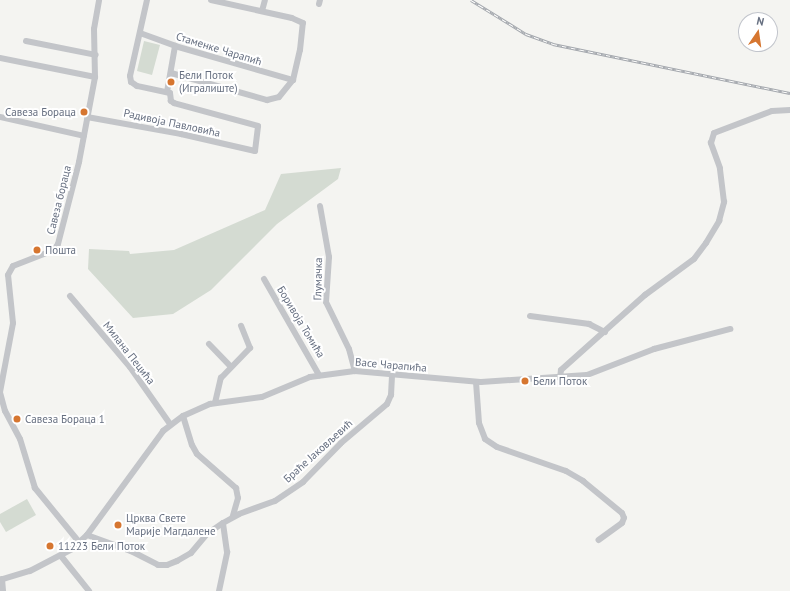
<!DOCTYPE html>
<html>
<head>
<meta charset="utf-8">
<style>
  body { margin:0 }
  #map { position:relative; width:790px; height:591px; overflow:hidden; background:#f4f4f1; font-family:"PT Sans",sans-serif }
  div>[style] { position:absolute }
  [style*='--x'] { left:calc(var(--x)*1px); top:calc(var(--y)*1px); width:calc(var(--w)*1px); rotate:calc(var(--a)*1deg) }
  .green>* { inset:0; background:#d4dbd2 }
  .minor>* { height:6px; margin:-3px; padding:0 3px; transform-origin:3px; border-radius:3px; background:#c3c5c9 }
  .rail>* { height:3px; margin-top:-1.5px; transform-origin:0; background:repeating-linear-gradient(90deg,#fff 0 4.5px,#a3a7ad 0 9px); box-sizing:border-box; border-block:1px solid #a3a7ad }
  .dots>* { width:11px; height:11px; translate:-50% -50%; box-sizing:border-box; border:2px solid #fff; border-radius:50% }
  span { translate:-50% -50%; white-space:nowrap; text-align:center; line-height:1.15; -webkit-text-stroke:4px #fff; paint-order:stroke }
  .street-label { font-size:11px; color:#666f80 }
  .poi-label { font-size:11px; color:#666f80 }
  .left { translate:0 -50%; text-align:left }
  .right { translate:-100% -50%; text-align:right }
  .north { position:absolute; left:738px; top:12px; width:40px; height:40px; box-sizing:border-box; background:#fff; border:1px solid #c2c5cc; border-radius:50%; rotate:13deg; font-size:11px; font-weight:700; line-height:16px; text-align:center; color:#666f80 }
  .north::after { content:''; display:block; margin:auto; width:14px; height:18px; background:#d67630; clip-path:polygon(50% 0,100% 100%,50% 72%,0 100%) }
</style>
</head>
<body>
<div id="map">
  <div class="green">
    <div style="clip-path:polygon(144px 41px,160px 45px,152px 75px,137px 71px)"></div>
    <div style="clip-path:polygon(341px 168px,338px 179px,277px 224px,211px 290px,173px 314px,133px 318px,88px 269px,89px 249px,129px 251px,130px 254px,174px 250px,265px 210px,281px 174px)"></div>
    <div style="clip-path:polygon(27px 499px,36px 515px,6px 532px,0 522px,0 514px)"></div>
  </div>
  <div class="minor">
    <div style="--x:319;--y:4;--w:4;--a:-76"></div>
    <div style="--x:262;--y:11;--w:11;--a:-75"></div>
    <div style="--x:140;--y:33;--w:37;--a:20"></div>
    <div style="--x:175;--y:46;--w:123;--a:16.1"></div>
    <div style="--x:26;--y:41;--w:71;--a:11.3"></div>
    <div style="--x:0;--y:58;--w:97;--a:11.3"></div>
    <div style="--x:171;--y:73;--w:100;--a:15.7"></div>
    <div style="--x:267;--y:100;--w:12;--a:-14"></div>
    <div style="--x:279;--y:97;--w:22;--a:-51"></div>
    <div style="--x:293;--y:80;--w:31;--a:-77"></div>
    <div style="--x:300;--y:50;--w:27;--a:-84"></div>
    <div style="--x:303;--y:23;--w:12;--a:-156"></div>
    <div style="--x:292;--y:18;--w:83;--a:-167.5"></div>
    <div style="--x:167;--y:92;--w:47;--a:-80.1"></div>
    <div style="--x:0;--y:117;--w:86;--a:12.7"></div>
    <div style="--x:87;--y:117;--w:96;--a:10.3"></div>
    <div style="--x:181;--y:134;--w:76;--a:12.9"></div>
    <div style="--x:255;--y:151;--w:25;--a:-83"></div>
    <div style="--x:258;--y:126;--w:87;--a:-164.7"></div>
    <div style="--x:174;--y:103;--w:4;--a:-146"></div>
    <div style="--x:171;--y:101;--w:8;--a:-97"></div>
    <div style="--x:170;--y:93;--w:34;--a:-168"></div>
    <div style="--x:137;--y:86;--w:7;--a:-146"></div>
    <div style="--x:131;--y:82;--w:6;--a:-99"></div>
    <div style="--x:130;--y:76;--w:78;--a:-77.4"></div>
    <div style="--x:320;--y:206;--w:52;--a:80"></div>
    <div style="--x:329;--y:257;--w:45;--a:93.8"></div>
    <div style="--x:326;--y:302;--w:52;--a:63.9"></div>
    <div style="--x:349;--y:349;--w:23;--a:75"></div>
    <div style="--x:264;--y:279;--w:111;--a:60.2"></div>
    <div style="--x:70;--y:296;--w:93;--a:49.8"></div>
    <div style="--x:130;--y:367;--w:70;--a:54.9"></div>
    <div style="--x:530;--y:316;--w:60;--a:7.7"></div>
    <div style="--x:589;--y:324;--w:18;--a:27"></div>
    <div style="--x:209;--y:344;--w:30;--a:46"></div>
    <div style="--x:560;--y:378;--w:8;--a:-83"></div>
    <div style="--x:561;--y:370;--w:113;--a:-41.8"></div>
    <div style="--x:645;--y:295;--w:61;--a:-36.3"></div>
    <div style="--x:694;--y:259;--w:20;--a:-53"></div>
    <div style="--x:706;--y:243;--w:26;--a:-59"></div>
    <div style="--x:719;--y:221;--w:20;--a:-75"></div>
    <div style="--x:724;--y:202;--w:34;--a:-97"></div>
    <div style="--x:720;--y:168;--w:27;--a:-110"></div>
    <div style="--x:711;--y:143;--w:10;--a:-73"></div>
    <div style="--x:714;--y:133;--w:62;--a:-20.8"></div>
    <div style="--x:772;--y:111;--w:18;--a:-3"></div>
    <div style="--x:476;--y:382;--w:41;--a:85.8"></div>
    <div style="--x:479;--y:423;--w:17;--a:69"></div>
    <div style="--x:485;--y:439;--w:14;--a:34"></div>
    <div style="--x:497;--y:447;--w:73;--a:19.2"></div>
    <div style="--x:566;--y:471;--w:20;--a:30"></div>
    <div style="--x:583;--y:481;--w:50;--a:39.4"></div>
    <div style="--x:622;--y:513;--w:5;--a:68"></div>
    <div style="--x:624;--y:518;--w:5;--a:112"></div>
    <div style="--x:622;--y:523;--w:29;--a:144"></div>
    <div style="--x:215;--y:403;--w:26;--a:-77"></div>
    <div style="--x:221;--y:378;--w:42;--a:-46"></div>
    <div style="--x:250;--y:348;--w:24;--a:-112"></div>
    <div style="--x:183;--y:416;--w:30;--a:73"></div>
    <div style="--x:192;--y:445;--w:10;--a:61"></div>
    <div style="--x:197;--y:454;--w:52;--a:41.1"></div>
    <div style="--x:236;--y:488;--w:10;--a:79"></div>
    <div style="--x:238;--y:498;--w:19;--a:106"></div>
    <div style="--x:87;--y:535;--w:47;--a:20"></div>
    <div style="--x:131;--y:551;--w:30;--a:27"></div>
    <div style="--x:158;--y:565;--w:9;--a:0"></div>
    <div style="--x:167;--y:565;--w:11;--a:-22"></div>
    <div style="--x:177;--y:561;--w:16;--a:-30"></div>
    <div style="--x:191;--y:553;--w:25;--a:-50"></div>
    <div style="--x:207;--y:534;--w:19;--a:-35"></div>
    <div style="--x:223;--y:523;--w:18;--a:-29"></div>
    <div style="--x:239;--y:514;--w:38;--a:-20"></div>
    <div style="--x:275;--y:501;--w:34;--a:-34"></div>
    <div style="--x:303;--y:482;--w:54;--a:-45.7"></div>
    <div style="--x:341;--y:443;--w:60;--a:-40.3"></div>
    <div style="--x:387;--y:404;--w:10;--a:-66"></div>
    <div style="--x:391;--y:395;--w:20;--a:-87"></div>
    <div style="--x:79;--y:542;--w:70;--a:-129.2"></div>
    <div style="--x:35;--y:488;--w:51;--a:-107"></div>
    <div style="--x:20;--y:439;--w:32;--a:-118"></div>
    <div style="--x:5;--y:411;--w:20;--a:-105"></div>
    <div style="--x:0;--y:392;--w:70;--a:-79.3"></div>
    <div style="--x:13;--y:323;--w:48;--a:-95.9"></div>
    <div style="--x:8;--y:275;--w:10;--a:-61"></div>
    <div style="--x:13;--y:266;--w:44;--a:-21.3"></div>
    <div style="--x:54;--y:250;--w:7;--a:-56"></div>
    <div style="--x:58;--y:244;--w:85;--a:-75.6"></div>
    <div style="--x:79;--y:162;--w:86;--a:-79.3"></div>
    <div style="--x:95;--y:77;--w:48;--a:-91.2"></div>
    <div style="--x:94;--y:29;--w:29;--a:-80"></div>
    <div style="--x:61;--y:556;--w:45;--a:51.3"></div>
    <div style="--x:2;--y:579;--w:12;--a:85"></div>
    <div style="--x:0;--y:580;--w:31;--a:-17"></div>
    <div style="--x:30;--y:571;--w:47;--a:-27.6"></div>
    <div style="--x:72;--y:549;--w:21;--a:-43"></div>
    <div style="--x:87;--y:535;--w:129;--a:-53.8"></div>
    <div style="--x:163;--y:431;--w:25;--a:-37"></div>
    <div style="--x:183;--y:416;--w:30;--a:-24"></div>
    <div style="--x:210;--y:404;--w:52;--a:-7.7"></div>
    <div style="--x:262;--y:397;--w:52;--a:-22.6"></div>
    <div style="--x:310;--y:377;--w:45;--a:-7.6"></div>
    <div style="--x:355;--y:371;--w:126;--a:5"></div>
    <div style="--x:481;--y:382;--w:106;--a:-3.8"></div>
    <div style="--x:587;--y:375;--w:72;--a:-21.2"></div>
    <div style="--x:654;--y:349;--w:79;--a:-14.7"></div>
    <div style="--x:219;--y:591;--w:40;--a:-78"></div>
    <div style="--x:227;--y:552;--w:29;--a:-98"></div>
  </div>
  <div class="rail">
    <div style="--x:471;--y:0;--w:65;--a:31.7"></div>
    <div style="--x:526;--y:34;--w:29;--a:20"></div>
    <div style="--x:553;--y:44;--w:242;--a:11.7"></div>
  </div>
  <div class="dots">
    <div style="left:171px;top:82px;background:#d67630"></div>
    <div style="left:84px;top:112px;background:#d67630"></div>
    <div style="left:37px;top:250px;background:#d67630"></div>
    <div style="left:525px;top:381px;background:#d67630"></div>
    <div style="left:17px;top:419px;background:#d67630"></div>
    <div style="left:118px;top:525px;background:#d67630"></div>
    <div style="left:50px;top:546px;background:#d67630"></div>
  </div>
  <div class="street-label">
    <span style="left:219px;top:49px;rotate:17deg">Стаменке Чарапић</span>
    <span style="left:172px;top:123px;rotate:12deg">Радивоја Павловића</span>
    <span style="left:59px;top:200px;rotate:-76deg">Савеза бораца</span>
    <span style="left:318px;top:279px;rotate:-89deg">Глумачка</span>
    <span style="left:301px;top:322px;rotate:59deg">Боривоја Томића</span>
    <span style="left:129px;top:353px;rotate:52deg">Милана Пецића</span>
    <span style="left:391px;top:365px;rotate:5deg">Васе Чарапића</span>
    <span style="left:318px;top:451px;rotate:-42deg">Браће Јаковљевић</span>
  </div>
  <div class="poi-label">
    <span class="left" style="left:179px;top:82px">Бели Поток<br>(Игралиште)</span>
    <span class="right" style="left:76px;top:112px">Савеза Бораца</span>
    <span class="left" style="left:45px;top:250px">Пошта</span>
    <span class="left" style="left:533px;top:381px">Бели Поток</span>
    <span class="left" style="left:25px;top:419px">Савеза Бораца 1</span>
    <span class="left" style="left:126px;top:525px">Црква Свете<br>Марије Магдалене</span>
    <span class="left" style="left:58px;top:546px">11223 Бели Поток</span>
  </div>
  <div class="north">N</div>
</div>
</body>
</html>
